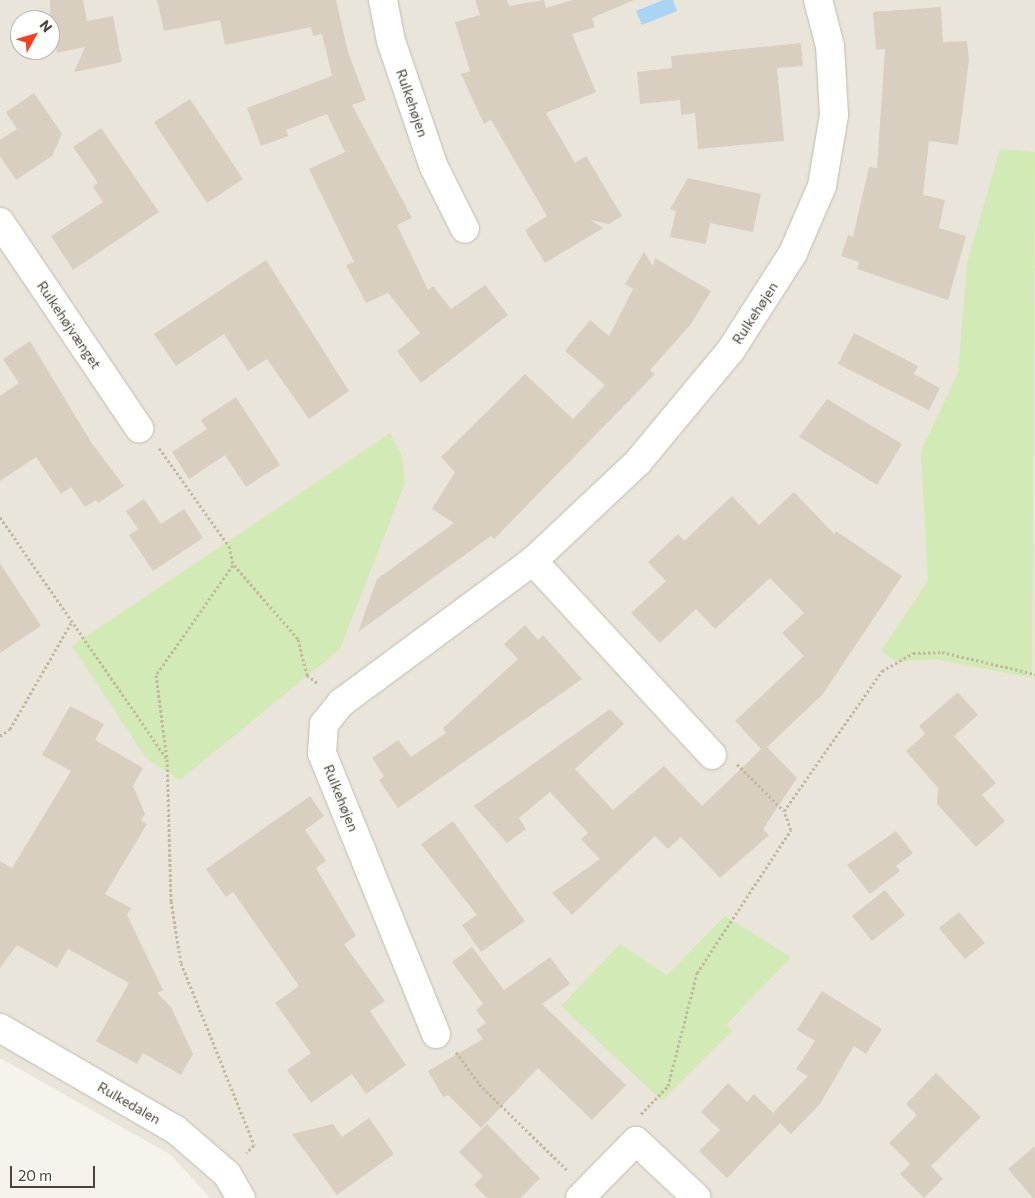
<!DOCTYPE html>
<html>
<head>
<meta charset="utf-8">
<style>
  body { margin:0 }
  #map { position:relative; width:1035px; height:1198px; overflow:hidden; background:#f6f3ec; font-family:Commissioner,sans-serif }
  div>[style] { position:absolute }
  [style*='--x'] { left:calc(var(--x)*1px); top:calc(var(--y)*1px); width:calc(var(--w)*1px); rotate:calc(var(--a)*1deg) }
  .residential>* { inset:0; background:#eae5da }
  .green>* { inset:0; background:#d2eab5 }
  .water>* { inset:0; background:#a9d4f2 }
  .building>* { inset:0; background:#d8cfc1 }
  .path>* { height:3px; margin-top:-1.5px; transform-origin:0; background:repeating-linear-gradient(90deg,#c4b79f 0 2.5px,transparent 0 5px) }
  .roads { filter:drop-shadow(0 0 1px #c2bbae) drop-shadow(0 0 1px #c2bbae) }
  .minor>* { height:28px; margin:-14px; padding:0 14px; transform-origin:14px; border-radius:14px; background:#fff }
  span { translate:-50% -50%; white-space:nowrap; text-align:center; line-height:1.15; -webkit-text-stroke:5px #fff; paint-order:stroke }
  .street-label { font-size:14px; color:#4b4439 }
  .north { position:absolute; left:10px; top:10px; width:50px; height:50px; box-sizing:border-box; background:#fff; border:1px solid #b7b4b0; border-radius:50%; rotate:51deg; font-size:14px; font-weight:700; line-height:20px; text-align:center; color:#4b4439 }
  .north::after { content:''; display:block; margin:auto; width:18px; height:22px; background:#fc3f1d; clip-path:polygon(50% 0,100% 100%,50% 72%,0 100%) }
  .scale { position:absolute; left:10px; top:1166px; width:85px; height:22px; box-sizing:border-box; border:2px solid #4b4439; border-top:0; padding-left:6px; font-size:15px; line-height:18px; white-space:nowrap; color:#4b4439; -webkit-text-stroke:4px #fff; paint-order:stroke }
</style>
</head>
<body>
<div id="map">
  <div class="residential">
    <div style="clip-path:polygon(evenodd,0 0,1035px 0,1035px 1198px,210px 1198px,171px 1155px,0 1058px,0 0,20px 20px,50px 20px,50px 50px,20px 50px,20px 20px)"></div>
  </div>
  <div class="green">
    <div style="clip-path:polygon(1000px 149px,1035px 152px,1032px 678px,935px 659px,897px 662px,881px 651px,928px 581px,921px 451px,958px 373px,967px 263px)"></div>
    <div style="clip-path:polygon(390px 433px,402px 456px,405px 483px,340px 649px,180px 780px,146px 758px,72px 646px)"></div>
    <div style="clip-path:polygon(725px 916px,791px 957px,726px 1025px,733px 1030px,662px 1101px,561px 1006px,620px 944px,667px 975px)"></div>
  </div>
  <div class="water">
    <div style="clip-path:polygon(663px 0,673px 0,677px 11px,642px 25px,636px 11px)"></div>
  </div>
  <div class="building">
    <div style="clip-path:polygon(50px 0,83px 0,87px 21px,113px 16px,122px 62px,74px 72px,85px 47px,57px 53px,54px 39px,50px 39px)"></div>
    <div style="clip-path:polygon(157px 0,336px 0,348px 52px,366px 100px,352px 105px,412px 218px,397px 225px,428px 290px,433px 286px,451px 309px,485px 285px,508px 315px,421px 383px,397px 351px,420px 333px,388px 293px,366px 303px,346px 265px,354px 262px,309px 169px,345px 152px,327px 114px,286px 130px,288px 136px,261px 146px,247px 108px,332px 76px,322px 34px,313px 36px,311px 27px,225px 45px,220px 20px,164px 31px)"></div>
    <div style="clip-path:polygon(475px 0,507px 0,509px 6px,544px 0,546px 8px,572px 0,634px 0,592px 18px,595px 27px,572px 34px,596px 92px,546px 113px,575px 163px,586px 156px,622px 216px,609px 224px,590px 220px,603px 228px,545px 263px,525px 230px,547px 216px,491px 120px,484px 124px,461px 74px,470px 71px,455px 22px,480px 15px)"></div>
    <div style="clip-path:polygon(941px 7px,943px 42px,967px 41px,969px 60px,958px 145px,929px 141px,923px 195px,945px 200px,939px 228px,966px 236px,948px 300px,857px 269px,859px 262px,841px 256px,848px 235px,853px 237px,869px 167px,877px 168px,885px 49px,876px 50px,873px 12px)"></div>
    <div style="clip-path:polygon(801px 43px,803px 66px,777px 68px,784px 141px,698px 149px,695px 113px,681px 115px,680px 100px,640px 104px,637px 72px,672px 68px,671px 56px)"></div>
    <div style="clip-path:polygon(34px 93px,62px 134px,52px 156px,16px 180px,0 156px,0 140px,17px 129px,6px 112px)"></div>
    <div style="clip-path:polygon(190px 99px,243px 179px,207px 203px,154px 122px)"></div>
    <div style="clip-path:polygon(101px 128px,159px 212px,73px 270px,51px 236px,103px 202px,93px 187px,98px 183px,73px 147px)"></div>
    <div style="clip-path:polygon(688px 178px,761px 194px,753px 232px,710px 223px,706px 244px,670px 237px,676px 211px,670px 209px)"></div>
    <div style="clip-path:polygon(644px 252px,653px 266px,655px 258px,711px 291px,691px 324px,650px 370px,655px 374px,494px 539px,491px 536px,358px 632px,377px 579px,454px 523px,432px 509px,455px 472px,441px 457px,525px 374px,573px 419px,605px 385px,565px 351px,590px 320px,609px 336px,633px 289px,625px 284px)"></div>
    <div style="clip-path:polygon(266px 260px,349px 391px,309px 419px,267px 359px,248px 371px,224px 334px,176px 366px,154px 334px)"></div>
    <div style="clip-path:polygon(854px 333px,918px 366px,914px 374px,940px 388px,929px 410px,838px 364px)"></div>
    <div style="clip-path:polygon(30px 341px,91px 442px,124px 486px,98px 503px,96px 500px,85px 507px,71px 487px,61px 494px,36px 457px,0 481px,0 396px,19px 383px,3px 359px)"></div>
    <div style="clip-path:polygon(236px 397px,280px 465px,246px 487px,225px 455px,189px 479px,172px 452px,207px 429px,201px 420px)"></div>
    <div style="clip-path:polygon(827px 399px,902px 444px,877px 485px,799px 437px)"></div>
    <div style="clip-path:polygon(794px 492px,834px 534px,836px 531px,902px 576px,823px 694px,767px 747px,797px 778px,763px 829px,769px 835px,720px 878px,681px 837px,668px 849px,655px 836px,572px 915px,552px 893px,600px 859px,581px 839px,588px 833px,550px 792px,519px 818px,526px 829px,507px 843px,474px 806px,610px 709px,624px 724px,575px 769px,613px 810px,664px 766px,702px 806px,747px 763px,761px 749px,735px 721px,804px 656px,782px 633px,804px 613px,770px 578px,715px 629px,696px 609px,660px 643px,631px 613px,666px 581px,648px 562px,678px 534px,684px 541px,732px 496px,759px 525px)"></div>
    <div style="clip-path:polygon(144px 499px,161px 524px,184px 509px,203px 538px,153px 571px,129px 535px,138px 529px,126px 511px)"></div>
    <div style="clip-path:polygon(0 563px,41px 626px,0 653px)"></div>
    <div style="clip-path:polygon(525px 625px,538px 640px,543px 635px,582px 679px,398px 808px,379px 780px,384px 776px,372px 758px,398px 740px,411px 757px,446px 733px,443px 728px,518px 659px,504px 644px)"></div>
    <div style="clip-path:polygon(958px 692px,978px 715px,954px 736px,996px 783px,982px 795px,1005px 821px,976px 847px,937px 804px,938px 788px,906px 751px,925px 734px,919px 726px)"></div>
    <div style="clip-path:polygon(70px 706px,104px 724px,95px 740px,143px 768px,133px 786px,145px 814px,141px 821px,147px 824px,105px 894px,131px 908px,127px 915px,163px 990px,157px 993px,171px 1007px,193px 1054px,181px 1075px,143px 1053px,137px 1064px,96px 1041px,129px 983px,68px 949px,57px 968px,17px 945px,0 968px,0 861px,12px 868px,71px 771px,42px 755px)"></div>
    <div style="clip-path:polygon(310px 796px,324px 816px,305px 830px,326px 861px,316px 868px,356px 936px,344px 944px,385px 1001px,370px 1011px,406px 1065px,366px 1094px,352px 1074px,311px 1103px,287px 1070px,311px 1053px,275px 1003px,299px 986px,233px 892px,226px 897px,206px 869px)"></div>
    <div style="clip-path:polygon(453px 821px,525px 921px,481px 952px,462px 925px,477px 915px,421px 844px)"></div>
    <div style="clip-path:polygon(896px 831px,913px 853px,896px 866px,900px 871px,870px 894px,847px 865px)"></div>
    <div style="clip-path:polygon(885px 890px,905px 915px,872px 941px,852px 916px)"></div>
    <div style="clip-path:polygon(959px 912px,985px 943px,965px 959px,939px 928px)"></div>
    <div style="clip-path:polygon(472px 947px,504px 990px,550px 957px,570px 984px,542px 1004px,626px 1085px,592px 1120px,538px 1068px,481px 1128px,448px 1095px,443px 1097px,428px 1071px,483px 1039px,476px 1030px,486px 1023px,476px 1010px,483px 1004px,452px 962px)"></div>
    <div style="clip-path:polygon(822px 991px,882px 1029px,866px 1054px,854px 1046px,820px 1104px,791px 1134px,780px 1123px,727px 1178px,699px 1151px,720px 1130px,701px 1112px,728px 1083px,747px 1102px,754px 1094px,773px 1113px,808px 1076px,796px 1069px,815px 1041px,797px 1030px)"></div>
    <div style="clip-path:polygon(936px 1073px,981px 1117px,931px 1166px,943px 1179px,924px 1198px,900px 1174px,910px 1164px,889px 1143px,917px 1115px,906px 1104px)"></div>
    <div style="clip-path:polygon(369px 1118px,394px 1154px,337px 1195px,292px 1134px,333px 1124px,342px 1137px)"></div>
    <div style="clip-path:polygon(487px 1124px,540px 1178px,521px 1198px,487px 1198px,474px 1185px,483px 1176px,459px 1152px)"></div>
    <div style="clip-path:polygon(1035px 1146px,1035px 1198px,1033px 1198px,1008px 1169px)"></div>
  </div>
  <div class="path">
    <div style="--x:159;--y:448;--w:120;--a:54.5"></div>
    <div style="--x:229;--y:546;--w:19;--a:78"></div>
    <div style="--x:233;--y:565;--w:134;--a:125"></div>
    <div style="--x:156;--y:675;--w:84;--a:82.5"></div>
    <div style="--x:0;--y:517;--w:294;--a:55.4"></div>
    <div style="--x:167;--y:759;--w:142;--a:88.4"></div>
    <div style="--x:171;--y:901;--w:63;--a:80.8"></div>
    <div style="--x:181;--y:963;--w:196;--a:68.1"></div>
    <div style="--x:254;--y:1145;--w:11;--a:135"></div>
    <div style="--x:234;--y:565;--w:98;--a:49.1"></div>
    <div style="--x:298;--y:639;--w:37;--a:76"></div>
    <div style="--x:307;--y:675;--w:15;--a:37"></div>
    <div style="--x:0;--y:736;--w:12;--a:-35"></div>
    <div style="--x:10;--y:729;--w:125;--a:-60.1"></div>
    <div style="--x:737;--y:764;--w:66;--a:45"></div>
    <div style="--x:456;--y:1052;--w:39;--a:54"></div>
    <div style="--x:479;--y:1084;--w:124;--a:44.3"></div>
    <div style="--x:641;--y:1114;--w:39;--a:-46"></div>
    <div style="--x:668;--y:1086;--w:117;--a:-75.6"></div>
    <div style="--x:697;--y:973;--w:171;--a:-56.7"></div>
    <div style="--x:791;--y:830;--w:20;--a:-110"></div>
    <div style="--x:784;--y:811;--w:171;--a:-55"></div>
    <div style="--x:882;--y:671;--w:36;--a:-30"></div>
    <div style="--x:913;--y:653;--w:29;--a:-2"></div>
    <div style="--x:942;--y:652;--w:96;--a:13.3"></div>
  </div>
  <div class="roads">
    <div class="minor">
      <div style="--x:383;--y:0;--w:42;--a:79"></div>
      <div style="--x:391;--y:41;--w:133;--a:71.2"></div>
      <div style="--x:434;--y:167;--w:69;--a:63.4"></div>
      <div style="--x:0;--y:222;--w:249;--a:56"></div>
      <div style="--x:533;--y:561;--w:264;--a:47.3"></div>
      <div style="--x:0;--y:1028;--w:203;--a:30.1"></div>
      <div style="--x:176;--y:1130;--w:67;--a:40.8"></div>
      <div style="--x:227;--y:1174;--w:28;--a:60"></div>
      <div style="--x:436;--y:1034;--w:303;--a:-112.1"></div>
      <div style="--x:322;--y:753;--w:29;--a:-86"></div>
      <div style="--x:324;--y:724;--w:27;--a:-51"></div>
      <div style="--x:341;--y:703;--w:239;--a:-36.5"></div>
      <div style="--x:533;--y:561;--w:144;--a:-43.3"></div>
      <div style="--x:638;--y:462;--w:146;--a:-50.3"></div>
      <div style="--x:731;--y:350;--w:115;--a:-57.4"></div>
      <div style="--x:793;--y:253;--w:73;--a:-66.6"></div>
      <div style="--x:822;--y:186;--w:72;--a:-80.4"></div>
      <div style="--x:834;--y:115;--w:69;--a:-93.3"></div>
      <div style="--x:830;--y:46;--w:48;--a:-104.6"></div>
      <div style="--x:580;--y:1198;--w:80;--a:-45.5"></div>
      <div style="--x:636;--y:1141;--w:83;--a:43.1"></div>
    </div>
  </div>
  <div class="street-label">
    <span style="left:412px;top:103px;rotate:71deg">Rulkehøjen</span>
    <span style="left:755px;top:313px;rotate:-57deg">Rulkehøjen</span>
    <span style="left:69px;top:325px;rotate:56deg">Rulkehøjvænget</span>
    <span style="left:341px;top:798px;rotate:68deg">Rulkehøjen</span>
    <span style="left:129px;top:1103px;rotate:30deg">Rulkedalen</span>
  </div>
  <div class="north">N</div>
  <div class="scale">20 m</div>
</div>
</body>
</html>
